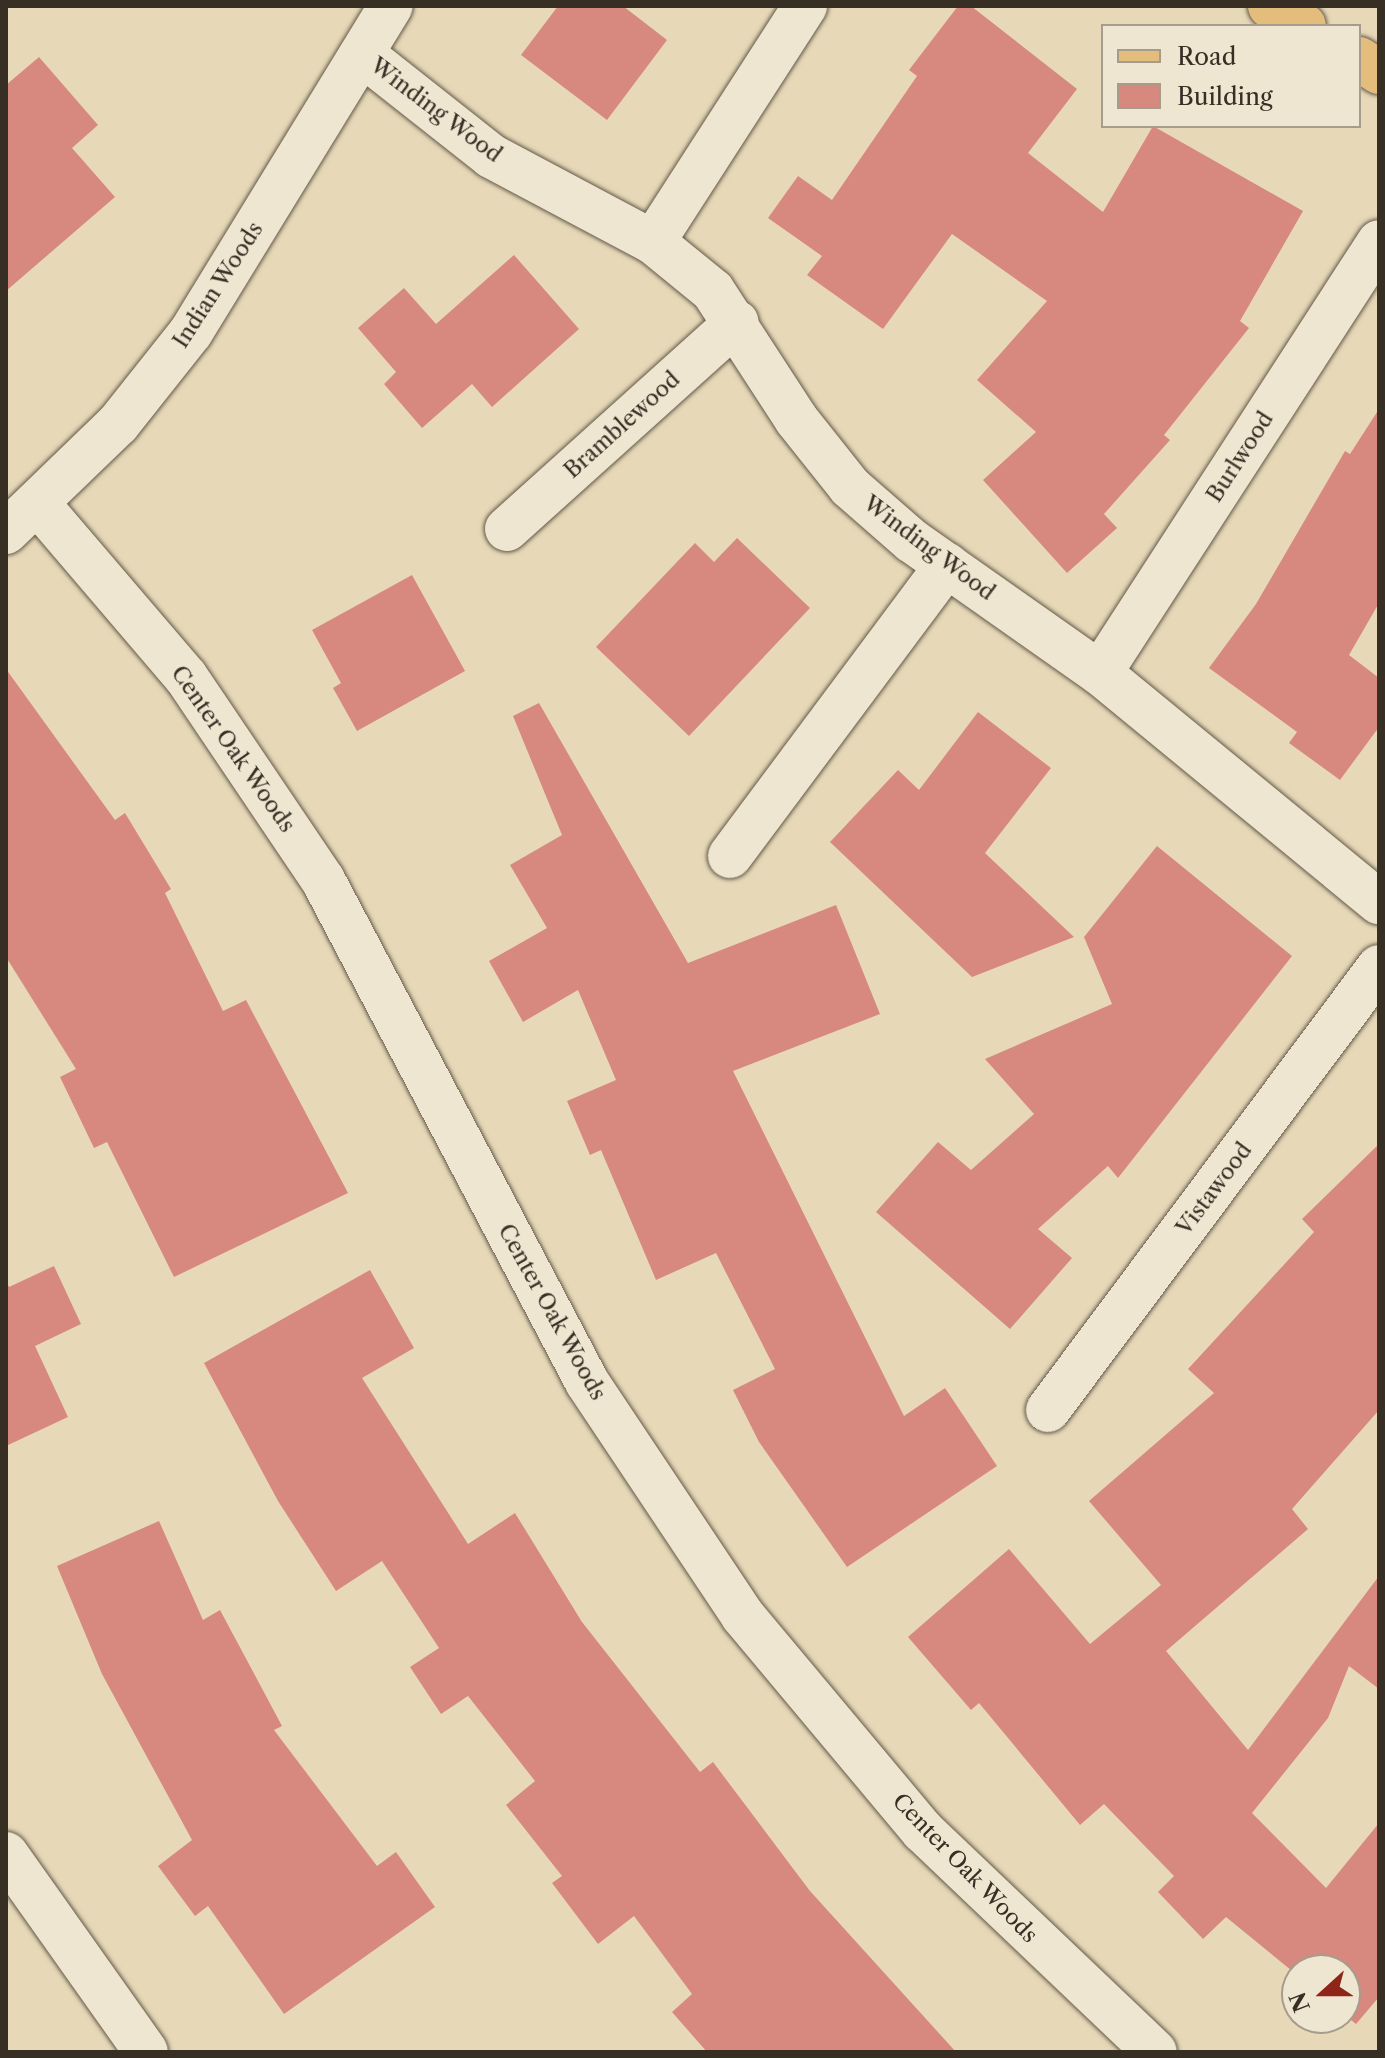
<!DOCTYPE html>
<html>
<head>
<meta charset="utf-8">
<style>
  body { margin:0 }
  #map { position:relative; width:1385px; height:2058px; overflow:hidden; background:#e7d9b8; font-family:"Libre Caslon Text",serif }
  div>[style] { position:absolute }
  [style*='--x'] { left:calc(var(--x)*1px); top:calc(var(--y)*1px); width:calc(var(--w)*1px); rotate:calc(var(--a)*1deg) }
  .building>* { inset:0; background:#d78980 }
  .roads { filter:drop-shadow(0 0 2px #635949) drop-shadow(0 0 2px #635949) }
  .minor>* { height:44px; margin:-22px; padding:0 22px; transform-origin:22px; border-radius:22px; background:#efe6d1 }
  .major>* { height:44px; margin:-22px; padding:0 22px; transform-origin:22px; border-radius:22px; background:#e4bc7c }
  span { translate:-50% -50%; white-space:nowrap; text-align:center; line-height:1.15; -webkit-text-stroke:7px #efe6d1; paint-order:stroke }
  .street-label { font-size:22px; color:#372e24 }
  .frame { position:absolute; inset:0; border:8px solid #372e24; pointer-events:none }
  .legend { position:absolute; left:1101px; top:24px; width:260px; height:104px; box-sizing:border-box; background:#efe6d1; border:2px solid #a59c8c; margin:0; padding:10px 14px; list-style:none; font-size:24px; color:#372e24 }
  .legend li { display:flex; align-items:center; gap:16px; height:40px }
  .legend b { width:40px; border:2px solid #a59c8c }
  .north { position:absolute; left:1281px; top:1954px; width:80px; height:80px; box-sizing:border-box; background:#efe6d1; border:2px solid #a59c8c; border-radius:50%; rotate:249deg; font-size:22px; font-weight:700; line-height:32px; text-align:center; color:#372e24 }
  .north::after { content:''; display:block; margin:auto; width:28px; height:36px; background:#8f2418; clip-path:polygon(50% 0,100% 100%,50% 72%,0 100%) }
</style>
</head>
<body>
<div id="map">
  <div class="building">
    <div style="clip-path:polygon(558px 6px,623px 6px,667px 40px,607px 120px,521px 55px)"></div>
    <div style="clip-path:polygon(958px 6px,971px 6px,1077px 89px,1028px 153px,1103px 212px,1153px 126px,1303px 211px,1240px 321px,1249px 328px,1164px 435px,1170px 440px,1104px 514px,1117px 528px,1067px 573px,983px 480px,1036px 432px,977px 380px,1047px 301px,952px 234px,883px 329px,807px 275px,822px 256px,768px 218px,798px 176px,832px 200px,917px 76px,909px 70px)"></div>
    <div style="clip-path:polygon(39px 57px,98px 125px,72px 148px,115px 197px,6px 291px,6px 85px)"></div>
    <div style="clip-path:polygon(514px 255px,579px 329px,492px 407px,472px 384px,422px 428px,384px 384px,396px 372px,358px 328px,404px 288px,436px 324px)"></div>
    <div style="clip-path:polygon(1379px 409px,1379px 603px,1349px 655px,1379px 678px,1379px 727px,1340px 780px,1289px 743px,1297px 732px,1209px 668px,1256px 604px,1345px 451px,1350px 454px)"></div>
    <div style="clip-path:polygon(737px 538px,810px 608px,689px 736px,596px 647px,695px 543px,714px 562px)"></div>
    <div style="clip-path:polygon(412px 575px,465px 671px,357px 731px,333px 688px,341px 683px,312px 630px)"></div>
    <div style="clip-path:polygon(6px 669px,115px 820px,125px 813px,171px 889px,165px 893px,223px 1011px,246px 1000px,348px 1193px,174px 1277px,107px 1142px,94px 1148px,60px 1077px,76px 1069px,6px 957px)"></div>
    <div style="clip-path:polygon(539px 703px,688px 963px,836px 905px,880px 1014px,733px 1071px,904px 1416px,945px 1388px,997px 1466px,847px 1567px,759px 1442px,733px 1390px,775px 1369px,716px 1253px,656px 1280px,601px 1150px,590px 1155px,567px 1101px,616px 1080px,578px 990px,523px 1022px,489px 961px,547px 928px,510px 865px,562px 835px,513px 716px)"></div>
    <div style="clip-path:polygon(978px 712px,1051px 768px,985px 853px,1074px 937px,972px 977px,830px 842px,898px 770px,919px 790px)"></div>
    <div style="clip-path:polygon(1157px 846px,1292px 956px,1118px 1178px,1108px 1166px,1038px 1229px,1072px 1258px,1010px 1329px,876px 1212px,938px 1142px,971px 1170px,1034px 1114px,985px 1059px,1112px 1004px,1084px 937px)"></div>
    <div style="clip-path:polygon(1379px 1144px,1379px 1410px,1292px 1509px,1308px 1529px,1166px 1651px,1248px 1750px,1379px 1576px,1379px 1689px,1349px 1666px,1328px 1718px,1252px 1813px,1326px 1888px,1379px 1823px,1379px 1997px,1356px 2024px,1345px 2015px,1345px 1970px,1297px 1970px,1297px 1975px,1226px 1917px,1203px 1939px,1158px 1892px,1174px 1876px,1104px 1804px,1080px 1825px,979px 1703px,971px 1710px,908px 1637px,1009px 1549px,1090px 1644px,1161px 1585px,1089px 1501px,1214px 1393px,1188px 1369px,1314px 1232px,1302px 1219px)"></div>
    <div style="clip-path:polygon(54px 1266px,81px 1324px,35px 1346px,68px 1417px,6px 1446px,6px 1281px,9px 1287px)"></div>
    <div style="clip-path:polygon(370px 1270px,414px 1348px,362px 1378px,468px 1544px,515px 1513px,582px 1622px,700px 1772px,713px 1762px,810px 1891px,956px 2052px,707px 2052px,672px 2012px,692px 1994px,634px 1916px,598px 1944px,552px 1883px,562px 1876px,506px 1805px,535px 1781px,468px 1696px,441px 1714px,410px 1667px,439px 1648px,382px 1561px,336px 1591px,278px 1501px,204px 1363px)"></div>
    <div style="clip-path:polygon(159px 1521px,203px 1620px,220px 1610px,282px 1726px,274px 1730px,377px 1866px,396px 1852px,435px 1907px,284px 2014px,208px 1906px,195px 1916px,158px 1866px,192px 1840px,102px 1674px,57px 1566px)"></div>
  </div>
  <div class="roads">
    <div class="minor">
      <div style="--x:362;--y:54;--w:164;--a:38.3"></div>
      <div style="--x:491;--y:156;--w:183;--a:28"></div>
      <div style="--x:653;--y:242;--w:77;--a:39.2"></div>
      <div style="--x:713;--y:291;--w:153;--a:57"></div>
      <div style="--x:796;--y:419;--w:87;--a:51.5"></div>
      <div style="--x:850;--y:487;--w:82;--a:41.1"></div>
      <div style="--x:912;--y:541;--w:230;--a:35.1"></div>
      <div style="--x:1100;--y:673;--w:361;--a:39.4"></div>
      <div style="--x:653;--y:242;--w:281;--a:-57.2"></div>
      <div style="--x:39;--y:505;--w:226;--a:49.5"></div>
      <div style="--x:186;--y:677;--w:245;--a:56"></div>
      <div style="--x:323;--y:880;--w:567;--a:62.26"></div>
      <div style="--x:587;--y:1382;--w:281;--a:56.3"></div>
      <div style="--x:743;--y:1616;--w:280;--a:50.1"></div>
      <div style="--x:923;--y:1831;--w:320;--a:43.6"></div>
      <div style="--x:507;--y:529;--w:309;--a:-42"></div>
      <div style="--x:6;--y:532;--w:156;--a:-44"></div>
      <div style="--x:118;--y:424;--w:117;--a:-51.6"></div>
      <div style="--x:191;--y:332;--w:382;--a:-58.5"></div>
      <div style="--x:1100;--y:673;--w:513;--a:-57.08"></div>
      <div style="--x:730;--y:856;--w:363;--a:-53.3"></div>
      <div style="--x:1048;--y:1410;--w:553;--a:-53.23"></div>
      <div style="--x:6;--y:1854;--w:242;--a:54.7"></div>
    </div>
    <div class="major">
      <div style="--x:1270;--y:6;--w:39;--a:30"></div>
      <div style="--x:1359;--y:59;--w:24;--a:33"></div>
    </div>
  </div>
  <div class="street-label">
    <span style="left:436px;top:110px;rotate:37deg">Winding Wood</span>
    <span style="left:218px;top:285px;rotate:-57deg">Indian Woods</span>
    <span style="left:622px;top:425px;rotate:-42deg">Bramblewood</span>
    <span style="left:1240px;top:457px;rotate:-57deg">Burlwood</span>
    <span style="left:929px;top:548px;rotate:37deg">Winding Wood</span>
    <span style="left:233px;top:749px;rotate:55deg">Center Oak Woods</span>
    <span style="left:1214px;top:1189px;rotate:-53deg">Vistawood</span>
    <span style="left:552px;top:1312px;rotate:61deg">Center Oak Woods</span>
    <span style="left:965px;top:1868px;rotate:46deg">Center Oak Woods</span>
  </div>
  <div class="frame"></div>
  <ul class="legend">
  <li><b style="height:10px;background:#e4bc7c"></b>Road</li>
  <li><b style="height:22px;background:#d78980"></b>Building</li>
  </ul>
  <div class="north">N</div>
</div>
</body>
</html>
